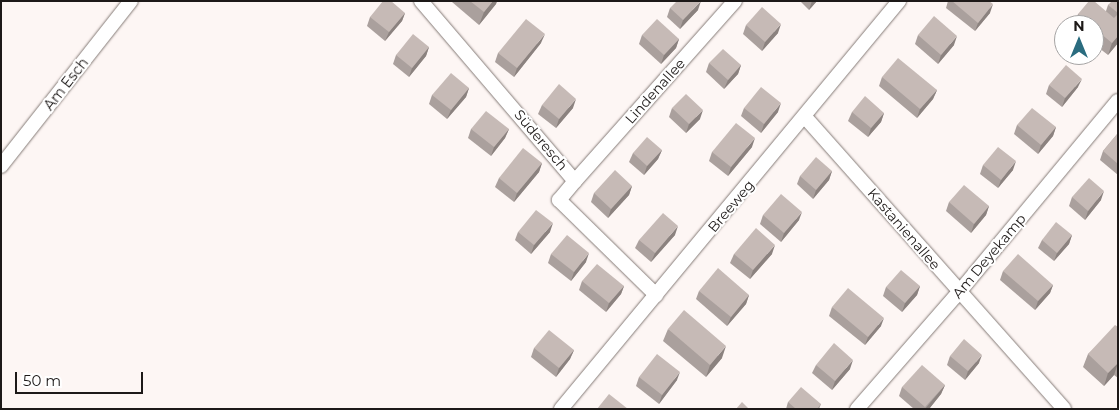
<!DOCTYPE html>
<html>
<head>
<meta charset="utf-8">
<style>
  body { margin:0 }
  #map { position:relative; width:1119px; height:410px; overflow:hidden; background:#fdf6f4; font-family:Montserrat,sans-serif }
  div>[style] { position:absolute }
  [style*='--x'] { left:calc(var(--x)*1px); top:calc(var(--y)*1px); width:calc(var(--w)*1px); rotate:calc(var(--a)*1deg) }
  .roads { filter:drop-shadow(0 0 1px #857b77) drop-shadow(0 0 1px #857b77) }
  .minor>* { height:14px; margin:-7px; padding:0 7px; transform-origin:7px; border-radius:7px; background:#fff }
  .wall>* { inset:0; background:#aaa09d }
  .shaded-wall>* { inset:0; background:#8b827f }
  .building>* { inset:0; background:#c6bab6 }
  span { translate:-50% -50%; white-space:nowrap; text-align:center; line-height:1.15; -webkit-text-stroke:4px #fff; paint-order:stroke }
  .street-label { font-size:14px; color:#1d1918 }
  .frame { position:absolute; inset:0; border:2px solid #1d1918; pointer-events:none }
  .north { position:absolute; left:1054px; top:15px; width:50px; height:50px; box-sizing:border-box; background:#fff; border:1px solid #a5a3a3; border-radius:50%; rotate:0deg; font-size:14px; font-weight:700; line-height:20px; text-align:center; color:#1d1918 }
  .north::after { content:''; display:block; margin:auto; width:18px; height:22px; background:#2a6c7f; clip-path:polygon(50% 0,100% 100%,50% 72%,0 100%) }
  .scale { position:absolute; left:15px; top:372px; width:128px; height:22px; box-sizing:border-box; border:2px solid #1d1918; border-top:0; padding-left:6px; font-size:15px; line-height:18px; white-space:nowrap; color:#1d1918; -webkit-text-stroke:4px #fff; paint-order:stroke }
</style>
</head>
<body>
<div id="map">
  <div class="roads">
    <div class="minor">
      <div style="--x:421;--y:1;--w:237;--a:49.5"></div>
      <div style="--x:575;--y:181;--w:25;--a:130"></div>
      <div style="--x:559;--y:200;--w:136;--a:44.4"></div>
      <div style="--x:805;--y:117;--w:390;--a:48.4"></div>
      <div style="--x:1;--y:166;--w:210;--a:-51.8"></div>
      <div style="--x:575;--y:181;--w:241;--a:-48.4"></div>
      <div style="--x:561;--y:409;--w:530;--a:-50.36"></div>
      <div style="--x:857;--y:409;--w:157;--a:-48.9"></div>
      <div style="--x:960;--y:291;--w:247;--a:-50.3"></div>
    </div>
  </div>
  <div class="wall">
    <div style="clip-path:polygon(452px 1px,497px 1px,496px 4px,479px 25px,452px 2px)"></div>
    <div style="clip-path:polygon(800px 1px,817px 1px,809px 10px)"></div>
    <div style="clip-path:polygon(948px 1px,989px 1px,990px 13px,975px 31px,946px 8px)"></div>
    <div style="clip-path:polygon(1118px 1px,1118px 43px,1108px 55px,1094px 44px,1094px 25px,1074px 25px,1078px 14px,1106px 11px,1108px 5px)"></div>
    <div style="clip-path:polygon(670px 8px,698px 10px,680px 29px,667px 17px)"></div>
    <div style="clip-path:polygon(405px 13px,402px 21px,385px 41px,367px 26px,370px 17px)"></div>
    <div style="clip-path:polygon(746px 25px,778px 33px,762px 51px,743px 34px)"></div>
    <div style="clip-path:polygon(642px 35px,679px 39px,676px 48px,661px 64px,639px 44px)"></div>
    <div style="clip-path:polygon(918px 35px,954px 45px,938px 64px,915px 44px)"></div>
    <div style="clip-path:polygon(541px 43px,514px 77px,495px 62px,498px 53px)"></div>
    <div style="clip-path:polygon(429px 47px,426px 56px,409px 77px,393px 64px,396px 55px)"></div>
    <div style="clip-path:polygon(709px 63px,741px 65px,738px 74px,724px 89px,706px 72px)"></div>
    <div style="clip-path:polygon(882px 77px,937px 90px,933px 99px,917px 118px,879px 86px)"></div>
    <div style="clip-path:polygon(1049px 85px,1078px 87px,1062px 107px,1046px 94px)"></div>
    <div style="clip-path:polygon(469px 88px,466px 97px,447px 119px,429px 104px,432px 95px)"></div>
    <div style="clip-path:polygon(542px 105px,573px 108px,556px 128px,538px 114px)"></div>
    <div style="clip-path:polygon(672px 108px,700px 119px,686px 133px,669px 117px)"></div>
    <div style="clip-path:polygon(744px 108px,778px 112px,761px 133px,741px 116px)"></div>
    <div style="clip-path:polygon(852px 112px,884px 113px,881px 122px,868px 137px,848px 121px)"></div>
    <div style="clip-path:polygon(1017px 125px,1056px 127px,1053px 136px,1038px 154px,1014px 134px)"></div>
    <div style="clip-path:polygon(471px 129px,509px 129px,505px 138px,491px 156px,468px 138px)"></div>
    <div style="clip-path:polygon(1118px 133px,1118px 175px,1100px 160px,1103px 151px)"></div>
    <div style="clip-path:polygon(752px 147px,728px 176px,709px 161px,712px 152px)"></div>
    <div style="clip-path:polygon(662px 150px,658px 159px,644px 175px,629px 162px,633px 153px)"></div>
    <div style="clip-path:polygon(542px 163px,539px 172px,514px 202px,495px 187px,499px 178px)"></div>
    <div style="clip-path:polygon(983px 165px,1013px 170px,998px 188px,980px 174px)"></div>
    <div style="clip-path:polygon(832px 171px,829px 180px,813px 199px,797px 184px,800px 176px)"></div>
    <div style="clip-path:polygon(632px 186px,629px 195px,608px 218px,591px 202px,594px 193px)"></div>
    <div style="clip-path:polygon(1072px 197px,1101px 200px,1085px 220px,1069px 206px)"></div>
    <div style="clip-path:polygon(949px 202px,989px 206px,986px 215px,971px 233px,946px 211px)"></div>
    <div style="clip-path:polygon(763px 215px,799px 220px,781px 242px,760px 224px)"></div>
    <div style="clip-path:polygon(518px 232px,550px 232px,531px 254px,515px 240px)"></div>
    <div style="clip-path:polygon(675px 235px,651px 262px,635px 248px,639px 240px)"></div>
    <div style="clip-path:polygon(1072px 235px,1069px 244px,1054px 261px,1038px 248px,1042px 240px)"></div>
    <div style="clip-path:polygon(551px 254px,586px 262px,571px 281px,548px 263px)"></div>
    <div style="clip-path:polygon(734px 254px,772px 254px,750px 279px,730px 263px)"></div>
    <div style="clip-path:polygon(1003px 271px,1053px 285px,1050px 293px,1035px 310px,1000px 280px)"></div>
    <div style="clip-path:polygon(582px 281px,624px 286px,621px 294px,606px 312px,579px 290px)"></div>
    <div style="clip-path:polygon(920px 286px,917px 295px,902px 312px,883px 296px,886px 287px)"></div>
    <div style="clip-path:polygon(699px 291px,749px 295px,746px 304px,727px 326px,696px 299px)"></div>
    <div style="clip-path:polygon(832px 307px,881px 326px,865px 345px,829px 316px)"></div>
    <div style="clip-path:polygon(1118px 327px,1118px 378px,1114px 375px,1104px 386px,1083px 367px,1088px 354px)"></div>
    <div style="clip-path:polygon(668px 329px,722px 358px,706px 377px,663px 341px)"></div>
    <div style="clip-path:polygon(534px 348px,574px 350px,570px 359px,556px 377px,531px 357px)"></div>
    <div style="clip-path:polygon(950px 356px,979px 363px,965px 380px,947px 365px)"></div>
    <div style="clip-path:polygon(816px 365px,850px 369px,832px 390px,812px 373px)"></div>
    <div style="clip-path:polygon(639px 377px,677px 380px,659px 404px,636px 386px)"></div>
    <div style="clip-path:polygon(945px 385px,941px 394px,929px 409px,914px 409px,899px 396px,902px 387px)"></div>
    <div style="clip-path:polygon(788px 402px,821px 404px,819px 409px,786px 409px)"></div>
  </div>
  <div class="shaded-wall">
    <div style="clip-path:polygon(493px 1px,497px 1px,496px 4px,479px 25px,484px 12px)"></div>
    <div style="clip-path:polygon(701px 1px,698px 10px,680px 29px,683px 20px)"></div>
    <div style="clip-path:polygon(812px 1px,817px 1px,809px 10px)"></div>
    <div style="clip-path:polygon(993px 4px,990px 13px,975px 31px,978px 23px)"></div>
    <div style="clip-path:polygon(405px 13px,402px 21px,385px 41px,389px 32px)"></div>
    <div style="clip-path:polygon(781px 24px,778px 33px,762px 51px,765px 42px)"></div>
    <div style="clip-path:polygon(545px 34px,541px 43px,514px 77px,517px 68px)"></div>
    <div style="clip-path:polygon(957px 36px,954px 45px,938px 64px,941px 55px)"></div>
    <div style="clip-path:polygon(1118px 36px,1118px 43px,1108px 55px,1112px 43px)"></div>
    <div style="clip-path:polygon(679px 39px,676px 48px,661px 64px,664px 55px)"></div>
    <div style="clip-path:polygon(429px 47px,426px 56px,409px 77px,412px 68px)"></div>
    <div style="clip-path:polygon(741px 65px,738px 74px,724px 89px,728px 80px)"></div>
    <div style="clip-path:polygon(1082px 79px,1078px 87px,1062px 107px,1065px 98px)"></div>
    <div style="clip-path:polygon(469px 88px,466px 97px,447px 119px,451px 110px)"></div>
    <div style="clip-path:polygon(937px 90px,933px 99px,917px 118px,920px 109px)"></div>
    <div style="clip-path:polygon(576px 99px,573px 108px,556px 128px,559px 119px)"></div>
    <div style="clip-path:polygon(781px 103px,778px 112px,761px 133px,764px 124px)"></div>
    <div style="clip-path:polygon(703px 110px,700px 119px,686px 133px,689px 124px)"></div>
    <div style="clip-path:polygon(884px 113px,881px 122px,868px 137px,871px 128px)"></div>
    <div style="clip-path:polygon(1056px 127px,1053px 136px,1038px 154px,1041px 145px)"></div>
    <div style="clip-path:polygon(509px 129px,505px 138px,491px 156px,494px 147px)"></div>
    <div style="clip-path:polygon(755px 138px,752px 147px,728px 176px,731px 167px)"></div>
    <div style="clip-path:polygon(662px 150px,658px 159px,644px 175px,647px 166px)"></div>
    <div style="clip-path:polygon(1016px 161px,1013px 170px,998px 188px,1001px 180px)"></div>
    <div style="clip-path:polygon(542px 163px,539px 172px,514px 202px,517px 193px)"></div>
    <div style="clip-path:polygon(832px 171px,829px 180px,813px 199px,816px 190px)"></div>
    <div style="clip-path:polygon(632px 186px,629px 195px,608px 218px,611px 209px)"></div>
    <div style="clip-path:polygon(1104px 191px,1101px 200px,1085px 220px,1088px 211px)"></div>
    <div style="clip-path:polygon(989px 206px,986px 215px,971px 233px,974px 224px)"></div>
    <div style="clip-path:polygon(802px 212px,799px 220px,781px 242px,784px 233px)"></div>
    <div style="clip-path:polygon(553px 223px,550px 232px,531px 254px,534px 245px)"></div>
    <div style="clip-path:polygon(678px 226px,675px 235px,651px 262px,655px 253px)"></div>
    <div style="clip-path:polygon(1072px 235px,1069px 244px,1054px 261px,1057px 253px)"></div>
    <div style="clip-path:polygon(775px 245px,772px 254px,750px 279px,753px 270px)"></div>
    <div style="clip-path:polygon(589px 253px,586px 262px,571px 281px,574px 272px)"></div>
    <div style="clip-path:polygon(1053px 285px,1050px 293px,1035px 310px,1038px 301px)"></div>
    <div style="clip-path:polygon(624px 286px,621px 294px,606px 312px,609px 303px)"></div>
    <div style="clip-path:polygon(920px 286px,917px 295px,902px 312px,905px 303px)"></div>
    <div style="clip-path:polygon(749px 295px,746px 304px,727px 326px,731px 317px)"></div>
    <div style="clip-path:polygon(884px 318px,881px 326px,865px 345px,868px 337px)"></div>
    <div style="clip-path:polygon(726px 346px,722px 358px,706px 377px,710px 365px)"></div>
    <div style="clip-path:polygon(574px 350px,570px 359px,556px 377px,559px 368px)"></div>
    <div style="clip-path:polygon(982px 355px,979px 363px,965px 380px,968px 371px)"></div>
    <div style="clip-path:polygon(853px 360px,850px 369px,832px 390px,835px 381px)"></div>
    <div style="clip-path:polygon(1118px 363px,1114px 375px,1104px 386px,1108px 373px)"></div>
    <div style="clip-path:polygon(680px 372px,677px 380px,659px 404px,662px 395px)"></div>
    <div style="clip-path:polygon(945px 385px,941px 394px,929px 409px,925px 409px)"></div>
  </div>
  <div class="building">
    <div style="clip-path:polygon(383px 1px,391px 1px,405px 13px,389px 32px,370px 17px)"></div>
    <div style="clip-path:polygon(470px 1px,493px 1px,484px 12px)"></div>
    <div style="clip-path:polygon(677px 1px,701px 1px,683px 20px,670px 8px)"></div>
    <div style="clip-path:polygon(952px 1px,989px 1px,993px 4px,978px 23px)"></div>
    <div style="clip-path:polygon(1089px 1px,1094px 1px,1114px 18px,1118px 14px,1118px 36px,1112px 43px,1094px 28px,1094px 25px,1090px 25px,1078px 14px)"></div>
    <div style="clip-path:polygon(1112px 1px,1118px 1px,1118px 13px,1108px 5px)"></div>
    <div style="clip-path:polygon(762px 7px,781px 24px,765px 42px,746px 25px)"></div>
    <div style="clip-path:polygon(934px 16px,957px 36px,941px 55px,918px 35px)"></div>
    <div style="clip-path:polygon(526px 19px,545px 34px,517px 68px,498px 53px)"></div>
    <div style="clip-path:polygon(657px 19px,679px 39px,664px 55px,642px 35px)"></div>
    <div style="clip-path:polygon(413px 34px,429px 47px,412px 68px,396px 55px)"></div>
    <div style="clip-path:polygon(723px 49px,741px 65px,728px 80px,709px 63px)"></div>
    <div style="clip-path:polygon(898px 58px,937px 90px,920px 109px,882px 77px)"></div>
    <div style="clip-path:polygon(1066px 65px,1082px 79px,1065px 98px,1049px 85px)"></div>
    <div style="clip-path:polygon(451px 73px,469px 88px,451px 110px,432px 95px)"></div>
    <div style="clip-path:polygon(559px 84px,576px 99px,559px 119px,542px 105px)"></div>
    <div style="clip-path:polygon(761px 87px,781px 103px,764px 124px,744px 108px)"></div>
    <div style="clip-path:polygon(686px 94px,703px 110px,689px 124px,672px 108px)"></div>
    <div style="clip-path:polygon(865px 96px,884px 113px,871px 128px,852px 112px)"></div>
    <div style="clip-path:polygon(1032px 108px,1056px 127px,1041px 145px,1017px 125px)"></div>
    <div style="clip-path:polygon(486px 111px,509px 129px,494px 147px,471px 129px)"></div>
    <div style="clip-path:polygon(736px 123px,755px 138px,731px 167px,712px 152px)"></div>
    <div style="clip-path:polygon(1118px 133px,1118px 164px,1103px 151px)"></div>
    <div style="clip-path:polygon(647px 137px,662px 150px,647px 166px,633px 153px)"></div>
    <div style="clip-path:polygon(998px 147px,1016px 161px,1001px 180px,983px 165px)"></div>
    <div style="clip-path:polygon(523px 148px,542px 163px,517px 193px,499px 178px)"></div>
    <div style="clip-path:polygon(816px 157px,832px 171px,816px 190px,800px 176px)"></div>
    <div style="clip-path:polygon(615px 170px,632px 186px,611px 209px,594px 193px)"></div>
    <div style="clip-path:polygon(1089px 178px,1104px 191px,1088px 211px,1072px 197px)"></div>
    <div style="clip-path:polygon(964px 185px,989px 206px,974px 224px,949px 202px)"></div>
    <div style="clip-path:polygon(781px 194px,802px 212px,784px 233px,763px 215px)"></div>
    <div style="clip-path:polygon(536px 210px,553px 223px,534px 245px,518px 232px)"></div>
    <div style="clip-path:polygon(663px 213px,678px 226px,655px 253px,639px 240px)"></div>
    <div style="clip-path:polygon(1056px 222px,1072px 235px,1057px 253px,1042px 240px)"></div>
    <div style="clip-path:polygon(756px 228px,775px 245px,753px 270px,734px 254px)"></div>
    <div style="clip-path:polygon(567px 235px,589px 253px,574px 272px,551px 254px)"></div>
    <div style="clip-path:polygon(1018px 254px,1053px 285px,1038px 301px,1003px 271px)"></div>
    <div style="clip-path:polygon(597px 264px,624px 286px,609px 303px,582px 281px)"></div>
    <div style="clip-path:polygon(718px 268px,749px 295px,731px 317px,699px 291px)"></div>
    <div style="clip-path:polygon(901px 270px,920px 286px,905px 303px,886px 287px)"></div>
    <div style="clip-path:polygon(848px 288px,884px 318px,868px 337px,832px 307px)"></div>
    <div style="clip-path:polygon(684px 310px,726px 346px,710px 365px,668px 329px)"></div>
    <div style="clip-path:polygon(1115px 325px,1118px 327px,1118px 363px,1108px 373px,1088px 354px)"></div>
    <div style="clip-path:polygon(549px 330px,574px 350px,559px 368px,534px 348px)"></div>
    <div style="clip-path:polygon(964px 339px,982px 355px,968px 371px,950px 356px)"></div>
    <div style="clip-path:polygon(834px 343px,853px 360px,835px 381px,816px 365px)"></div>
    <div style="clip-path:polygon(657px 354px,680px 372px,662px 395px,639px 377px)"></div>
    <div style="clip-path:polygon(922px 365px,945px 385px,925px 407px,902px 387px)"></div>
    <div style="clip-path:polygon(801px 387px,821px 404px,817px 409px,796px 409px,788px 402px)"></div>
    <div style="clip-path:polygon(609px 394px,628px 409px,597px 409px)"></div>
    <div style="clip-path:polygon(742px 402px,749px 409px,736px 409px)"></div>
  </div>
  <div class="street-label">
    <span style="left:66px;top:84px;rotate:-52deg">Am Esch</span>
    <span style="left:655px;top:91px;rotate:-48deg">Lindenallee</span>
    <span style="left:541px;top:140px;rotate:50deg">Süderesch</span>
    <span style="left:731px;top:206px;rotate:-50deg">Breeweg</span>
    <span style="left:904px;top:229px;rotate:49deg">Kastanienallee</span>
    <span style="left:989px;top:256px;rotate:-50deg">Am Deyekamp</span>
  </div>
  <div class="frame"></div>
  <div class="north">N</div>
  <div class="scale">50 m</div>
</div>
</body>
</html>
